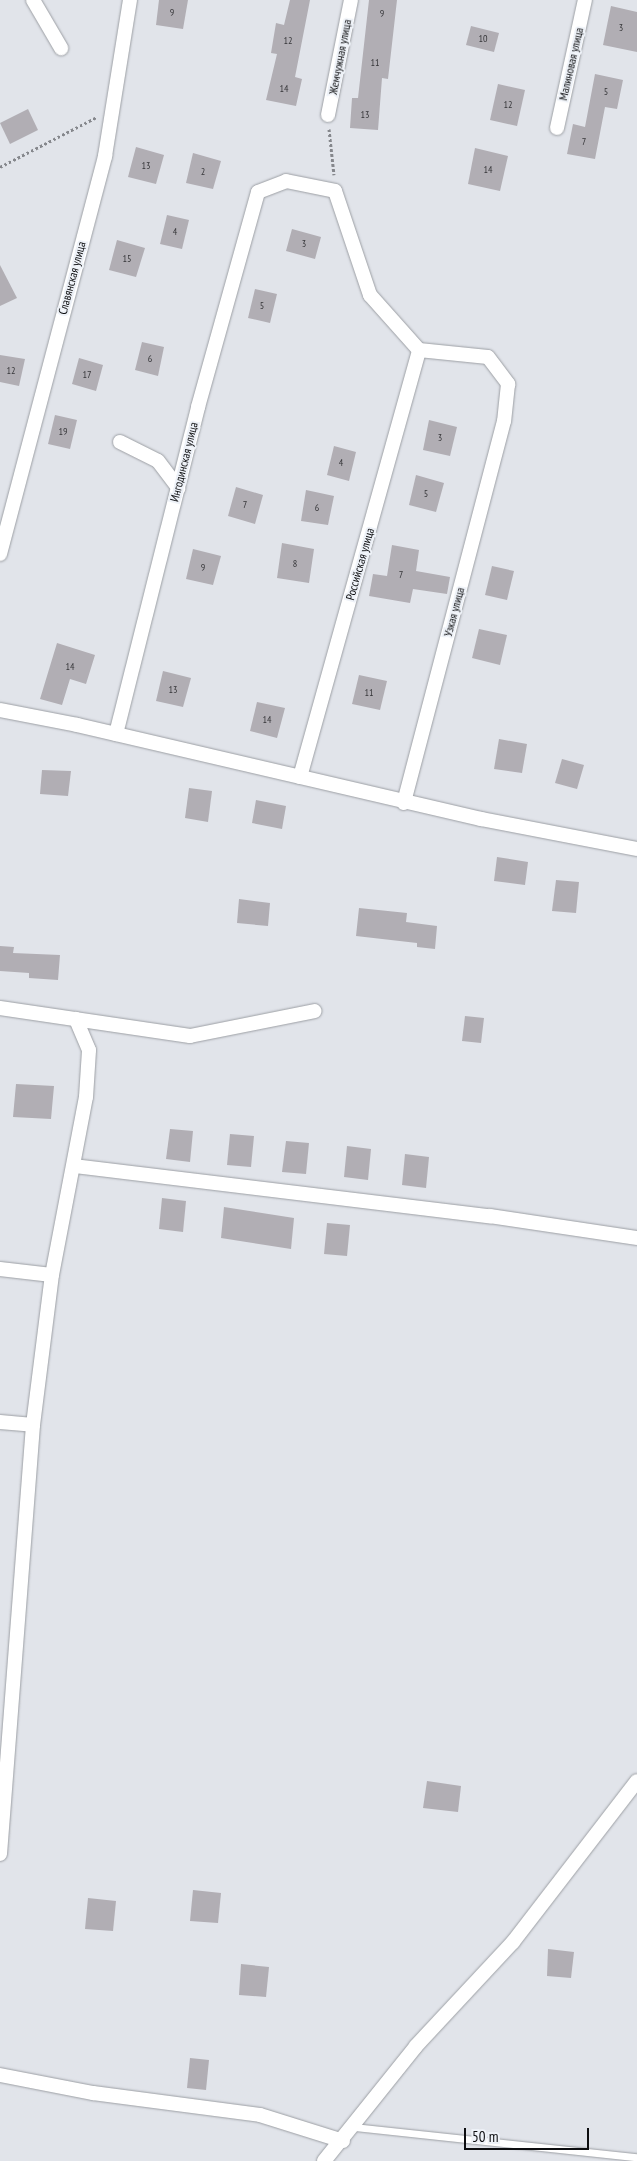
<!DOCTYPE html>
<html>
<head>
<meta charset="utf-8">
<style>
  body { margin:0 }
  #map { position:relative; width:637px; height:2161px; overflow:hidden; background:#e1e4ea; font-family:"PT Sans Narrow",sans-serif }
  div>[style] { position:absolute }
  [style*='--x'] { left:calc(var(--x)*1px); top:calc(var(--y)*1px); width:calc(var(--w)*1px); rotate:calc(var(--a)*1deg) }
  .building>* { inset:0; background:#b1aeb4 }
  .path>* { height:3px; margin-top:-1.5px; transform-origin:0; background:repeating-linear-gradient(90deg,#85878c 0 2.5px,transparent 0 5px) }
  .roads { filter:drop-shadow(0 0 1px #9c9fa4) drop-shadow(0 0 1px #9c9fa4) }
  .service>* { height:7px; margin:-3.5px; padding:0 3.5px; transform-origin:3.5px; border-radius:3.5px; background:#fff }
  .minor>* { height:14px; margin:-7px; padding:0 7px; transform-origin:7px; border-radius:7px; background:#fff }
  span { translate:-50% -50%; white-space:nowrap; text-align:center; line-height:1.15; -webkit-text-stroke:4px #eef2f8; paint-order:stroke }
  .number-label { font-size:10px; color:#363639 }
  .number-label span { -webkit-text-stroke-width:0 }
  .street-label { font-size:12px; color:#0d0e10 }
  .scale { position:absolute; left:464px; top:2128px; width:125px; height:22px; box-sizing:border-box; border:2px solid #0d0e10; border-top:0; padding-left:6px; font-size:15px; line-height:18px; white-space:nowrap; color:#0d0e10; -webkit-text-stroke:4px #eef2f8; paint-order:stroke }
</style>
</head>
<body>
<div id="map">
  <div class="building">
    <div style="clip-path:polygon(159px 0,188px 0,183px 29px,156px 25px)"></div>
    <div style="clip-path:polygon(290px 0,310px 0,295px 77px,302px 79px,296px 106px,266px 100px,277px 54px,271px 53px,276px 23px,284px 25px)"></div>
    <div style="clip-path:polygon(369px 0,397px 0,388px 79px,382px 78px,378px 130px,350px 128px,352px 98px,358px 98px)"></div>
    <div style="clip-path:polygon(611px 6px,637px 12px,637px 52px,603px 45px)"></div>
    <div style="clip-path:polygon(471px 26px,499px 33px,494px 52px,466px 45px)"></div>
    <div style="clip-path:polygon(595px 74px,623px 80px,617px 109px,605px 107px,595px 159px,567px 154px,573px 124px,585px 127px)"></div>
    <div style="clip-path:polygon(498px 84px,525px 90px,517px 126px,490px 120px)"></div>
    <div style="clip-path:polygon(28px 109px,38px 130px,10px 144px,0 123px)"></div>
    <div style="clip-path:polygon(136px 147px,164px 155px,156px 184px,128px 177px)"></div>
    <div style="clip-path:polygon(475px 148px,508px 156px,500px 191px,468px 184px)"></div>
    <div style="clip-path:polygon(193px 153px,221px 161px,213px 189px,186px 183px)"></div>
    <div style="clip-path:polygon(167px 215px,189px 220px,182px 249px,160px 244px)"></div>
    <div style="clip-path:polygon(292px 229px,321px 237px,315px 259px,286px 251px)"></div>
    <div style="clip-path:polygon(117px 240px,145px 248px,136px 277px,109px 270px)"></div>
    <div style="clip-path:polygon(0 265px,17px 298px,0 306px)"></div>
    <div style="clip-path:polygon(255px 289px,277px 294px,270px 323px,248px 318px)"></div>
    <div style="clip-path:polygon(142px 342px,164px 347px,158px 376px,135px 370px)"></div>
    <div style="clip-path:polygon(0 355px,25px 359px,19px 386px,0 382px)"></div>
    <div style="clip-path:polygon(79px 358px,103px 365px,96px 391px,72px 384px)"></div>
    <div style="clip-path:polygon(55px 415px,77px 420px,70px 449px,48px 444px)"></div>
    <div style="clip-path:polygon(429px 420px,457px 427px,450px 456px,423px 450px)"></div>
    <div style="clip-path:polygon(334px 446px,356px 452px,349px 481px,327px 475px)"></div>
    <div style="clip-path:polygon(416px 475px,444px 483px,436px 512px,409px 505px)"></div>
    <div style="clip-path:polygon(236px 487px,263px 495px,255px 524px,228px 516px)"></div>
    <div style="clip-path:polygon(306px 490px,334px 496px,328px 525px,301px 521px)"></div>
    <div style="clip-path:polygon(282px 543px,314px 549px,309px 583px,277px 578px)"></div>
    <div style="clip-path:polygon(392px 545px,419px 550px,416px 571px,450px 577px,447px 594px,413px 589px,410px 603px,369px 596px,373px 574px,387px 576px)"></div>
    <div style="clip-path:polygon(193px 549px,221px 556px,213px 585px,186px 579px)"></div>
    <div style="clip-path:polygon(492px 566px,514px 571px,507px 600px,485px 595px)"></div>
    <div style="clip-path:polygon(479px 629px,507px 635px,500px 665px,472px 658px)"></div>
    <div style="clip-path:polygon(57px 643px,95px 655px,86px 684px,70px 679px,62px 705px,40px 699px)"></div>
    <div style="clip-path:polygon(163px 671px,191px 678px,183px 707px,156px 701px)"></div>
    <div style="clip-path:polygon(359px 675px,387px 681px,380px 710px,352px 704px)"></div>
    <div style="clip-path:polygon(257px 702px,285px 708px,277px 738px,250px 731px)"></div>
    <div style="clip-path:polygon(499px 739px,527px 744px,522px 773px,494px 769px)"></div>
    <div style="clip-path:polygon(562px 759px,584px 765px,577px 789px,555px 783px)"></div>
    <div style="clip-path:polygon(42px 770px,71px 771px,68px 796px,40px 794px)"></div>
    <div style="clip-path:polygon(189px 788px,212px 791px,208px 822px,185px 818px)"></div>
    <div style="clip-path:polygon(256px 800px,286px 806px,282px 829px,252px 823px)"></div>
    <div style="clip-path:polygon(497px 857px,528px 862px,525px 885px,494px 881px)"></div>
    <div style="clip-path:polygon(556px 880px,579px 882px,576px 913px,552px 911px)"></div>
    <div style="clip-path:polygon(239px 899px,270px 903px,268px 926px,237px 923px)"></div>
    <div style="clip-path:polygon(359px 908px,407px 913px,406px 922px,437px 926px,435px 949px,417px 947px,417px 943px,356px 936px)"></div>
    <div style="clip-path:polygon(0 946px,14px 947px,13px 953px,60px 955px,58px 980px,29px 978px,29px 973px,0 971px)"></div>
    <div style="clip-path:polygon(465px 1016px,484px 1018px,481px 1043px,462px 1041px)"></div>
    <div style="clip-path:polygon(16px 1084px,54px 1086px,51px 1119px,13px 1117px)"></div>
    <div style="clip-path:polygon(170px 1129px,193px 1131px,190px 1162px,166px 1159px)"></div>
    <div style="clip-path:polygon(230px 1134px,254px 1136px,251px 1167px,227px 1165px)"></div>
    <div style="clip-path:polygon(286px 1141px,309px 1143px,306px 1174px,282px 1172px)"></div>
    <div style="clip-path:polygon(347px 1146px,371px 1149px,368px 1180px,344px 1177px)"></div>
    <div style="clip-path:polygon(405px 1154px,429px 1157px,426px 1188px,402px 1185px)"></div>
    <div style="clip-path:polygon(162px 1198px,186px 1201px,183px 1232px,159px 1229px)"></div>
    <div style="clip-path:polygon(224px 1207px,294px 1218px,291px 1249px,221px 1238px)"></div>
    <div style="clip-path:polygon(327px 1223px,350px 1225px,347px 1256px,324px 1254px)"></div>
    <div style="clip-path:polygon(427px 1781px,461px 1786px,458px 1812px,423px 1808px)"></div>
    <div style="clip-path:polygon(193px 1890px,221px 1893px,218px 1923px,190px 1921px)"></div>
    <div style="clip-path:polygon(88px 1898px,116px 1901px,113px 1931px,85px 1929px)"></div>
    <div style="clip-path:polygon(548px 1949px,574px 1952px,571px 1978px,547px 1976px)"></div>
    <div style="clip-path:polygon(241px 1964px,269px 1967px,266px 1997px,239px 1995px)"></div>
    <div style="clip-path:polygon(190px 2058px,209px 2060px,206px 2090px,187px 2088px)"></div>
  </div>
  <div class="path">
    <div style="--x:329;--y:129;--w:46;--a:83.8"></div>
    <div style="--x:0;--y:167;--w:109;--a:-27.3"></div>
  </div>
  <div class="roads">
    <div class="service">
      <div style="--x:354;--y:2127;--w:285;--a:6.1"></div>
    </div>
    <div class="minor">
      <div style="--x:33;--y:0;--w:56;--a:59.7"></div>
      <div style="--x:328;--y:115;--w:117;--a:-78.7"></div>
      <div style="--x:557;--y:128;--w:131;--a:-77.7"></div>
      <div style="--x:120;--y:442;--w:42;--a:26.6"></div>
      <div style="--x:158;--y:461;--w:34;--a:53"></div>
      <div style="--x:0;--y:554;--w:412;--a:-75.2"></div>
      <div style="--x:105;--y:156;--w:158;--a:-80.9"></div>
      <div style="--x:0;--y:710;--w:78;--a:11"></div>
      <div style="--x:77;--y:725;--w:415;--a:13.1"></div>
      <div style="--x:481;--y:819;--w:159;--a:10.9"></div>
      <div style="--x:116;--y:734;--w:337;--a:-75.9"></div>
      <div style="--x:198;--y:407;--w:223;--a:-74.4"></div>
      <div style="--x:258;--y:192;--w:30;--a:-21"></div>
      <div style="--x:286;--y:181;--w:50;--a:11.5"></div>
      <div style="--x:335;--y:191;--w:110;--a:71.4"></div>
      <div style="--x:370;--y:295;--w:74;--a:48.3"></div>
      <div style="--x:419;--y:350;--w:69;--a:5.8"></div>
      <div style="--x:488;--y:357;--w:34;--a:53"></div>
      <div style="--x:508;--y:384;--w:37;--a:96"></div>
      <div style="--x:504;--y:421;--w:395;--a:104.7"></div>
      <div style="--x:300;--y:777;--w:443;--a:-74.4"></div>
      <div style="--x:0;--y:1008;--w:192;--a:8.4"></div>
      <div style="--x:190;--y:1036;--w:127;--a:-11.3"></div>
      <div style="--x:74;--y:1166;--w:419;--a:6.9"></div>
      <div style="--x:490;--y:1216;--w:149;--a:8.5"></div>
      <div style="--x:0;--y:1269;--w:52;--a:6.6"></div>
      <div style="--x:0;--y:1422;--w:33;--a:5"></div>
      <div style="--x:0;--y:1854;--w:430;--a:-85.6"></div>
      <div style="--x:33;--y:1425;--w:151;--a:-82.8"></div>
      <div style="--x:52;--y:1275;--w:181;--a:-79.2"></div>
      <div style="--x:86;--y:1097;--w:47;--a:-86.3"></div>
      <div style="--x:89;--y:1050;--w:34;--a:-113"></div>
      <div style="--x:0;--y:2075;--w:95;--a:11"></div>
      <div style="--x:93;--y:2093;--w:168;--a:7.5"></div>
      <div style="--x:260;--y:2115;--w:87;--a:17.4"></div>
      <div style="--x:324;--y:2161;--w:147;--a:-51.3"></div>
      <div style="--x:416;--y:2046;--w:142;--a:-47"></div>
      <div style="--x:513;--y:1942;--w:203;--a:-52.4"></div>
    </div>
  </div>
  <div class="number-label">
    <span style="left:172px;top:13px">9</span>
    <span style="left:382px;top:14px">9</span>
    <span style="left:621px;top:28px">3</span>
    <span style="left:483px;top:39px">10</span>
    <span style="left:288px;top:41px">12</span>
    <span style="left:375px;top:63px">11</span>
    <span style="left:284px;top:89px">14</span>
    <span style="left:606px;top:92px">5</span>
    <span style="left:508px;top:105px">12</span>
    <span style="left:365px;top:115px">13</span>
    <span style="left:584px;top:142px">7</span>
    <span style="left:146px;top:166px">13</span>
    <span style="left:488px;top:170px">14</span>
    <span style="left:203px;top:172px">2</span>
    <span style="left:175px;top:232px">4</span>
    <span style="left:304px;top:244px">3</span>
    <span style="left:127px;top:259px">15</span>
    <span style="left:262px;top:306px">5</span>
    <span style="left:150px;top:359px">6</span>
    <span style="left:11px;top:371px">12</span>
    <span style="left:87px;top:375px">17</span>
    <span style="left:63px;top:432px">19</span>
    <span style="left:440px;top:438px">3</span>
    <span style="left:341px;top:463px">4</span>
    <span style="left:426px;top:494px">5</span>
    <span style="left:245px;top:505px">7</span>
    <span style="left:317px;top:508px">6</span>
    <span style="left:295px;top:564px">8</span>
    <span style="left:203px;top:568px">9</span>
    <span style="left:401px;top:575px">7</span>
    <span style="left:70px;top:667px">14</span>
    <span style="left:173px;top:690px">13</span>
    <span style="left:369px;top:693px">11</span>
    <span style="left:267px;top:720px">14</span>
  </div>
  <div class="street-label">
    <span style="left:340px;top:57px;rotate:-79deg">Жемчужная улица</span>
    <span style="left:571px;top:64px;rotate:-77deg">Малиновая улица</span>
    <span style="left:72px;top:278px;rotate:-75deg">Славянская улица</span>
    <span style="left:184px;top:462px;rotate:-76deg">Ингодинская улица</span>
    <span style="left:360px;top:564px;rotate:-74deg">Российская улица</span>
    <span style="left:454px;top:612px;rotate:-75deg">Узкая улица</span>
  </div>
  <div class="scale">50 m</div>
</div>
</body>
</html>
